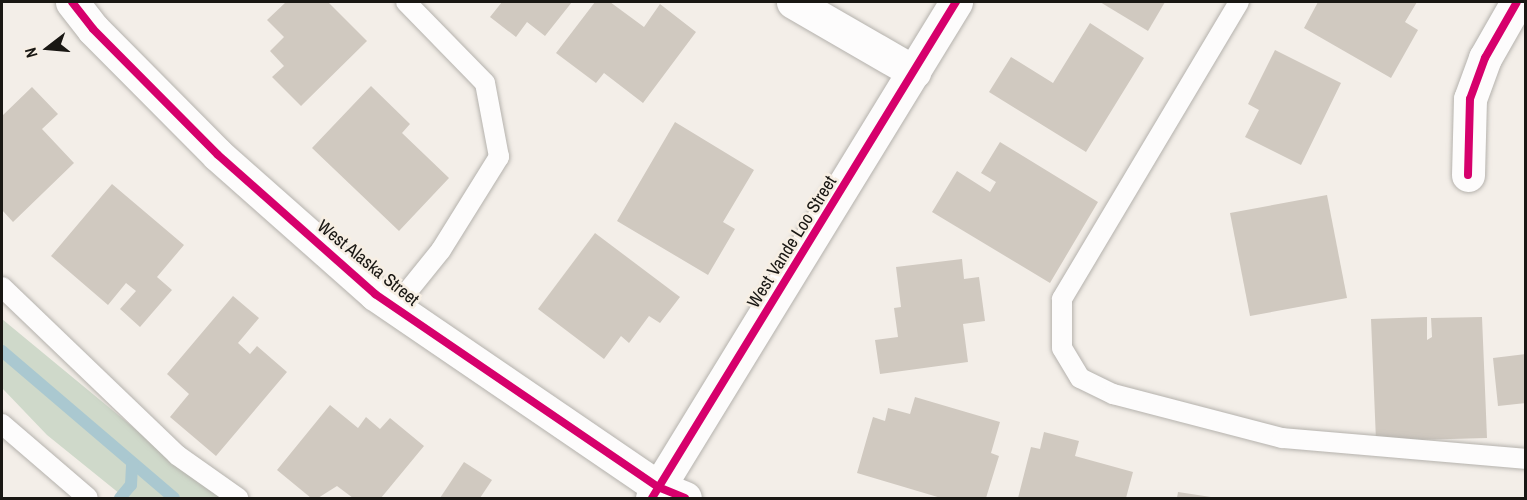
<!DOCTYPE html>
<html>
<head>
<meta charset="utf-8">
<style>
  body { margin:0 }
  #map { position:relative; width:1527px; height:500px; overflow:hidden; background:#f3eee8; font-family:"Archivo Narrow",sans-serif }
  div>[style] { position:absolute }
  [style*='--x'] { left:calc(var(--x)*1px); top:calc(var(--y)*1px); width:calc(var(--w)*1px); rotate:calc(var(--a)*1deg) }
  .green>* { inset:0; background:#cfd9ca }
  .stream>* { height:12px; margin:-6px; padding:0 6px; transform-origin:6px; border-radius:6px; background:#aac8d0 }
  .building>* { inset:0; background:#d0c9c0 }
  .roads { filter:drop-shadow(0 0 2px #b5b2ad) drop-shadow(0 0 2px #b5b2ad) }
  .lane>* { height:20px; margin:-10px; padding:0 10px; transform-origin:10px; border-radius:10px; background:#fdfcfc }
  .street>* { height:33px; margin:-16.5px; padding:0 16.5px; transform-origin:16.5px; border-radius:16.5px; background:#fdfcfc }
  .cycleway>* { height:8px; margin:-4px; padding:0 4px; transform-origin:4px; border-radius:4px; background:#d6006c }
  span { translate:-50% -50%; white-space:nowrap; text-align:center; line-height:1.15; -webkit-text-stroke:5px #f7efe4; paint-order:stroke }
  .street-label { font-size:18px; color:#191713 }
  .frame { position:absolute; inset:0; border:3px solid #191713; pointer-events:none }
  .north { position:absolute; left:18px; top:18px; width:60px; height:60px; -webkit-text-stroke:4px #f7efe4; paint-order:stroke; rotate:254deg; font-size:16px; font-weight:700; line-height:24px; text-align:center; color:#191713 }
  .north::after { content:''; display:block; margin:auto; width:21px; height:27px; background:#191713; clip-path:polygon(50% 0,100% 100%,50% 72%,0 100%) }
</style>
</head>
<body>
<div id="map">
  <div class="green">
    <div style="clip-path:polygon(2px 319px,197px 480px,224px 498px,125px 498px,47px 435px,2px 388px)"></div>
  </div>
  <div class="stream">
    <div style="--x:2;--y:351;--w:226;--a:40.5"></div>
    <div style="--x:120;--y:498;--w:17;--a:-50"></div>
    <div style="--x:131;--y:485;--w:22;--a:-87"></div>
  </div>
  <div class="building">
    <div style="clip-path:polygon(286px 2px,328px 2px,367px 41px,301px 106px,272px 77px,284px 66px,270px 51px,284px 37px,267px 20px)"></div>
    <div style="clip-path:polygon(502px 2px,572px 2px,545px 36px,527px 22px,516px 37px,490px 17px)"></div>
    <div style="clip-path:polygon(595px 2px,610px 2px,644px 27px,660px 4px,696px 32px,643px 103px,604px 73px,596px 83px,556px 53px)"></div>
    <div style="clip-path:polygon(1100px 2px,1165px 2px,1148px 31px)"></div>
    <div style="clip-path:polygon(1318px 2px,1417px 2px,1405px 22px,1418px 30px,1391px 78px,1304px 28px)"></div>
    <div style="clip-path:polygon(1090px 23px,1144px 58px,1086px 152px,989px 92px,1011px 57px,1053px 83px)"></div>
    <div style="clip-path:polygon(1275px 50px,1341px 83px,1301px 165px,1245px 137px,1259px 110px,1248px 104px)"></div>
    <div style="clip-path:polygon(371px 86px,410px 124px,402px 133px,449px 178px,399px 231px,312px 148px)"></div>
    <div style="clip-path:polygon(32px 87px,58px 114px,42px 129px,74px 163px,13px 222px,2px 210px,2px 116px)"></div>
    <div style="clip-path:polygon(675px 122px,754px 170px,723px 222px,735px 229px,708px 275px,617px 221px)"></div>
    <div style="clip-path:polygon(1000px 142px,1098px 202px,1050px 283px,932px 212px,957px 171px,990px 192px,996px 182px,981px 173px)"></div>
    <div style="clip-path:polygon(112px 184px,184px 245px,157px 277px,172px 290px,140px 327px,120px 309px,136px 291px,126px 283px,108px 305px,51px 256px)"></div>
    <div style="clip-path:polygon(1327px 195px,1347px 298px,1250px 316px,1230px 213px)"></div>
    <div style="clip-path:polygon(595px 233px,680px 297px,660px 323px,649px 316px,629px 343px,621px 336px,604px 359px,538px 309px)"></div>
    <div style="clip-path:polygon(962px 259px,964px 279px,979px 277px,985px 321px,963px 324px,968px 362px,880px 374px,875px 340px,898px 337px,894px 308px,901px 307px,896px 267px)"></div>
    <div style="clip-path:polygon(233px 296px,259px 318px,238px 343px,250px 354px,257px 346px,287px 372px,216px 456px,170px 417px,189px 394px,167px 374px)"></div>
    <div style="clip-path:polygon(1427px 317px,1427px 340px,1432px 337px,1431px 318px,1482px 317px,1487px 438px,1376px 441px,1371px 319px)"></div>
    <div style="clip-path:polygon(1526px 354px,1526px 403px,1498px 406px,1493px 358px)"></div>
    <div style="clip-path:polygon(915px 397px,1000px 422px,991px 453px,999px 456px,986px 498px,941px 498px,857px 473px,873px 417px,885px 421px,888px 408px,910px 414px)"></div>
    <div style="clip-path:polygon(330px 405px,358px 428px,366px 417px,380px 429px,390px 418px,424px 446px,381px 498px,353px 498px,337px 486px,318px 498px,311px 498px,277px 470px)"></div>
    <div style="clip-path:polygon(1044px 432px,1079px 441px,1075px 456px,1133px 472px,1126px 498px,1018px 498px,1031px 447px,1040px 449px)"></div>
    <div style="clip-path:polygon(464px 462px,492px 480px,480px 498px,440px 498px)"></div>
    <div style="clip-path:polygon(1178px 492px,1211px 497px,1210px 498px,1177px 498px)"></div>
  </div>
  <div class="roads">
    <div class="lane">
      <div style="--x:1239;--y:2;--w:346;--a:120.8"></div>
      <div style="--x:1062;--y:299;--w:49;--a:90"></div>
      <div style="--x:1062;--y:348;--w:35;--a:59"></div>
      <div style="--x:1080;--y:378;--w:37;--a:26"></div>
      <div style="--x:1113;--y:394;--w:175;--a:14.6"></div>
      <div style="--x:1282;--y:438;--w:245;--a:4.9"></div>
      <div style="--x:2;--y:287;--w:243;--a:43.8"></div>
      <div style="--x:177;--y:455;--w:75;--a:35.2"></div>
      <div style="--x:395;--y:307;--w:73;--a:-51.1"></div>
      <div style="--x:441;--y:250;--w:110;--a:-58.1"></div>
      <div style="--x:499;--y:157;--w:75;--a:-100.7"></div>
      <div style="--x:485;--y:83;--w:113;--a:-134.3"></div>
      <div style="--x:2;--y:424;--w:113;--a:40.7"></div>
    </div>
    <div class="street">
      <div style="--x:72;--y:2;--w:34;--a:52"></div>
      <div style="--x:93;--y:29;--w:177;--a:45.2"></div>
      <div style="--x:218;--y:155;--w:210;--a:41.5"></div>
      <div style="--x:375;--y:294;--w:343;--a:34.3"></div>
      <div style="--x:658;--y:487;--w:29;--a:22"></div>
      <div style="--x:793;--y:2;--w:140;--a:30"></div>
      <div style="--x:1468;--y:175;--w:76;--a:-88.5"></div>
      <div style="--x:1470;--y:99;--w:44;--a:-69.9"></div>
      <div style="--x:1485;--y:58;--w:64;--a:-60.3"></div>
      <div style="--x:652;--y:498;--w:582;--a:-58.5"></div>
    </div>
  </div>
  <div class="cycleway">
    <div style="--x:72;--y:2;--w:34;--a:52"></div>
    <div style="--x:93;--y:29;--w:177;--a:45.2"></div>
    <div style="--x:218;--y:155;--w:210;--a:41.5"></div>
    <div style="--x:375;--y:294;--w:343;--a:34.3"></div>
    <div style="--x:658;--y:487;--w:29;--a:22"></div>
    <div style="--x:1468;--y:175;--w:76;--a:-88.5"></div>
    <div style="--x:1470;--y:99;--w:44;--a:-69.9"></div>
    <div style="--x:1485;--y:58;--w:64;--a:-60.3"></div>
    <div style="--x:652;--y:498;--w:582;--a:-58.5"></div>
  </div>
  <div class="street-label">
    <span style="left:792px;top:242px;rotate:-58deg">West Vande Loo Street</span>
    <span style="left:368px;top:263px;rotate:39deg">West Alaska Street</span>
  </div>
  <div class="frame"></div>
  <div class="north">N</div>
</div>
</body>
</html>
